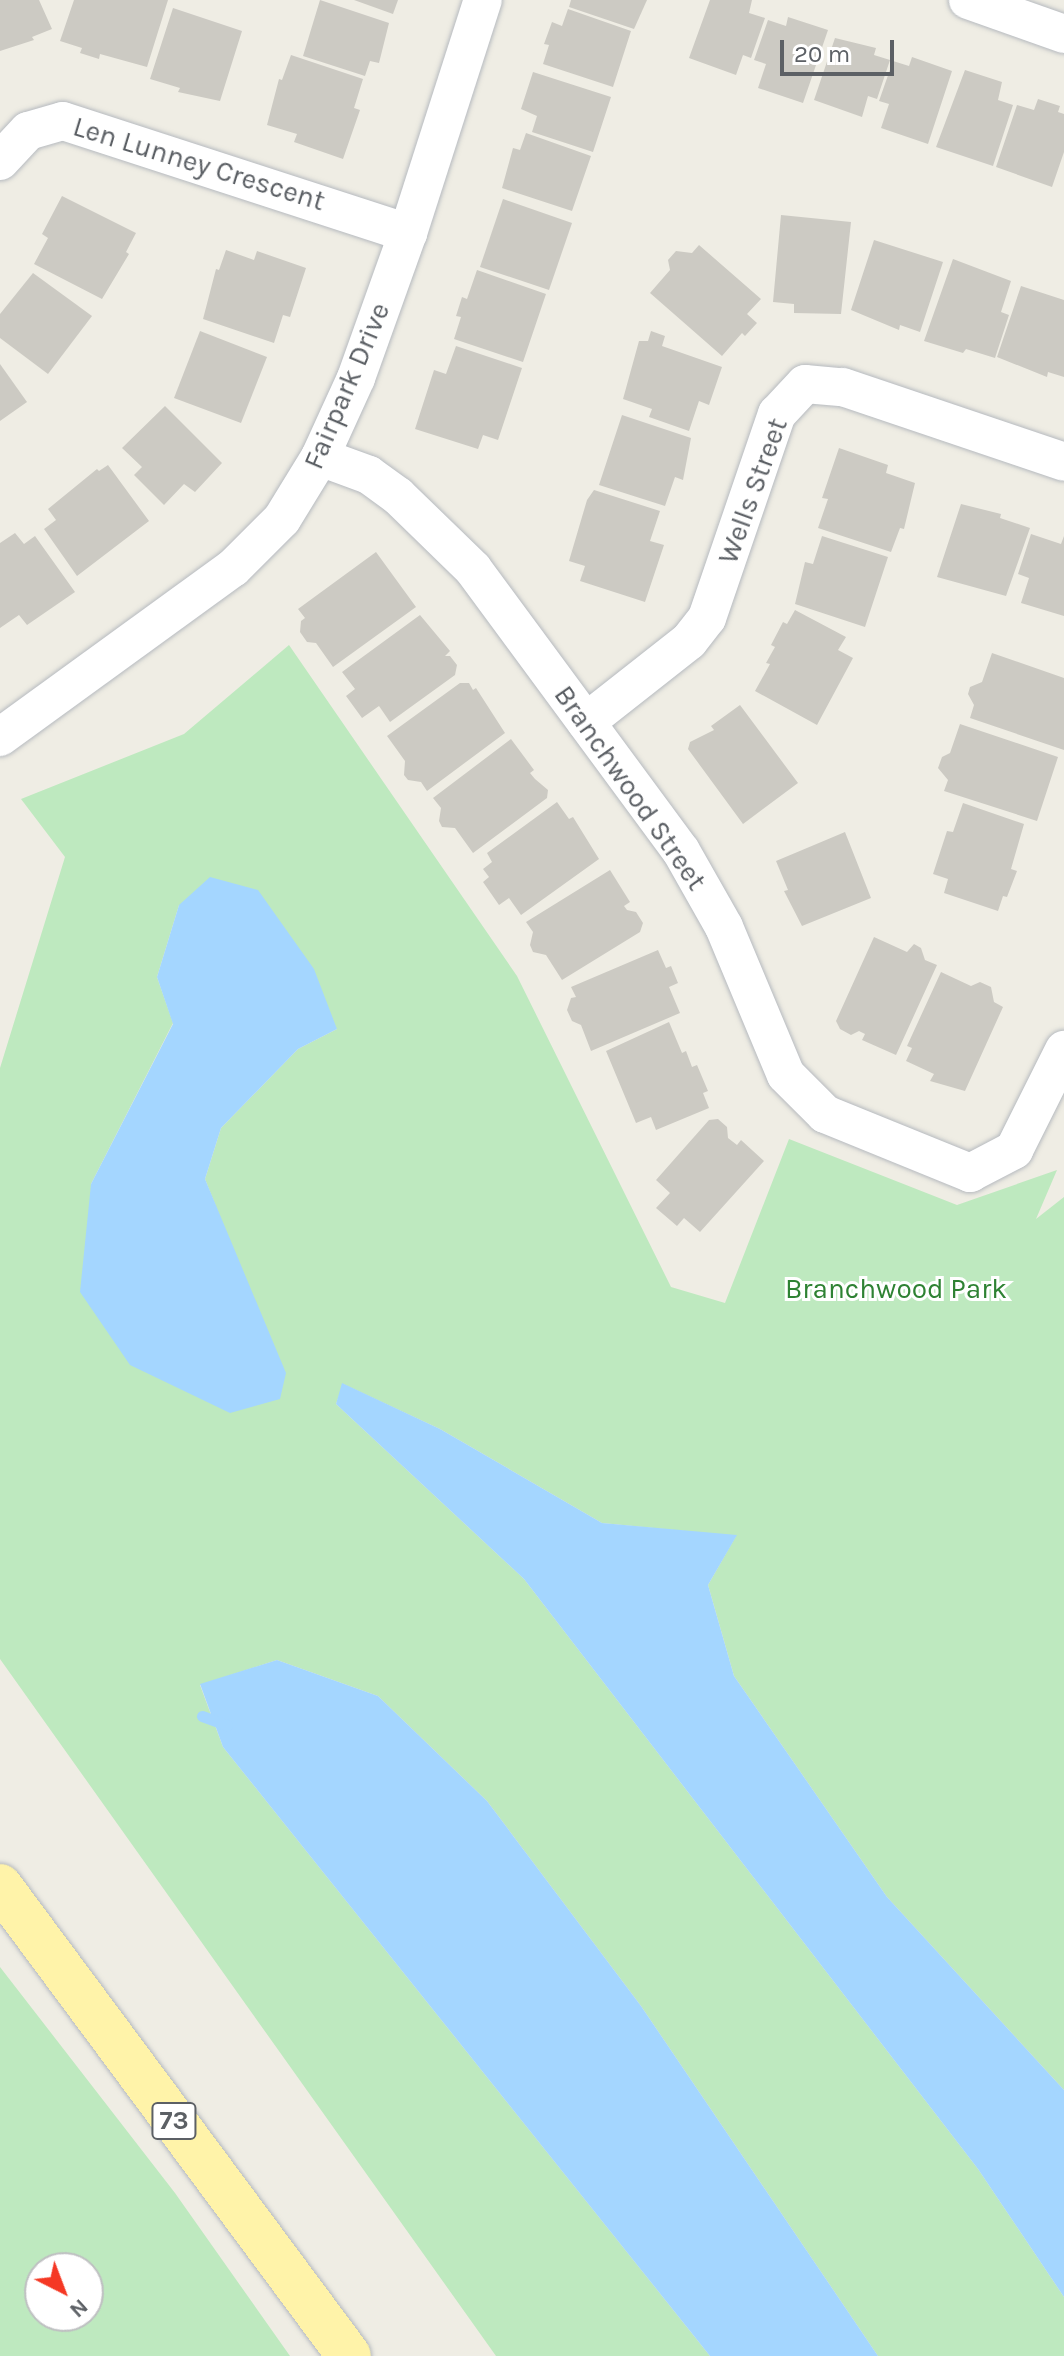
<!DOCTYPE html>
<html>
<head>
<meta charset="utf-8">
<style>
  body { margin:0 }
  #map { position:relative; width:1064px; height:2356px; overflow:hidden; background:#efede4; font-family:Karla,sans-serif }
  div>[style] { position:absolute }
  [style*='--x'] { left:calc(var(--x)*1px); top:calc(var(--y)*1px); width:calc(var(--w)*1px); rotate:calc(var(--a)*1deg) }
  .green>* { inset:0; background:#bee9bf }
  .water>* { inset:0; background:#a4d6ff }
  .stream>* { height:11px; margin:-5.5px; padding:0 5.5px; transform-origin:5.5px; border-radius:5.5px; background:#a4d6ff }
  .building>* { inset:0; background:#cccac3 }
  .roads { filter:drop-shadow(0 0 2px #b6babf) drop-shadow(0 0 2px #b6babf) }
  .street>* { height:38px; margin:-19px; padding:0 19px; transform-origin:19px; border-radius:19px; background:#fff }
  .primary>* { height:44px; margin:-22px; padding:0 22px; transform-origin:22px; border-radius:22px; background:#fff3a9 }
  span { translate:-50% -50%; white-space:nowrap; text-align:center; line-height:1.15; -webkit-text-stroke:6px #fff; paint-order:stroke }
  .shield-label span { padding:2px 6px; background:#fff; border:2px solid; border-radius:6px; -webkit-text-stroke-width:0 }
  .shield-label { font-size:26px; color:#5c6065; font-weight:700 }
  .street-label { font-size:28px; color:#5c6065 }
  .park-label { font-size:28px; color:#2e8233 }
  .north { position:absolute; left:24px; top:2252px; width:80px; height:80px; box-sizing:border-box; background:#fff; border:2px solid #bebfc1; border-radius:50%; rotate:138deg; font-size:22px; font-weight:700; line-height:32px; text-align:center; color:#5c6065 }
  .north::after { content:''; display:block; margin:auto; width:28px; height:36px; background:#f53824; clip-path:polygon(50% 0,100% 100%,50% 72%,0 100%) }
  .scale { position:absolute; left:780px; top:40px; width:114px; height:36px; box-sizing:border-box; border:4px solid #5c6065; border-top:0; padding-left:10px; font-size:24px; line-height:28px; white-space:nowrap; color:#5c6065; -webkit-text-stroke:6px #fff; paint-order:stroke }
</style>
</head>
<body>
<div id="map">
  <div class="green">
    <div style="clip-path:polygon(evenodd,289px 645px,517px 976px,671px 1287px,725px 1303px,789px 1139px,957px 1205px,1057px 1170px,1036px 1219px,1064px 1197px,1064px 2090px,887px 1897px,734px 1676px,708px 1585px,736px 1536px,602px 1523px,440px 1429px,343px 1384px,336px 1404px,524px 1579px,978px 2169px,1064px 2297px,1064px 2356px,878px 2356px,641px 2006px,487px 1801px,378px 1696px,277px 1660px,200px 1685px,223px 1747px,710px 2356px,496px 2356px,0 1659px,0 1068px,65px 857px,21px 799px,184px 734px,289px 645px,179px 905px,337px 1029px,298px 1049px,221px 1128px,205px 1179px,238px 1262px,91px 1184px,173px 1023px,157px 977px,179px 905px)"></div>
    <div style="clip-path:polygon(evenodd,0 1967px,175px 2193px,290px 2356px,0 2356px,0 1967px,40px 2268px,88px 2268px,88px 2316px,40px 2316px,40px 2268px)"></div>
  </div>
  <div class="water">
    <div style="clip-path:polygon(210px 877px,258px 890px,314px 969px,337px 1029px,298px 1049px,221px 1128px,205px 1179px,286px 1373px,280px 1399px,230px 1413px,130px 1365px,80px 1292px,91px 1184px,173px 1024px,157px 977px,179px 905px)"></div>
    <div style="clip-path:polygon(342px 1383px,440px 1429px,602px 1523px,737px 1535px,708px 1585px,734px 1676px,887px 1897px,1064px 2090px,1064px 2297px,978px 2169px,524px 1579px,336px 1404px)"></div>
    <div style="clip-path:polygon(277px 1660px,378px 1696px,487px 1801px,641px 2006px,878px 2356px,710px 2356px,223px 1747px,200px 1684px)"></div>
  </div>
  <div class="stream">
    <div style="--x:202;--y:1716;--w:27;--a:20"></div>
  </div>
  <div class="building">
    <div style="clip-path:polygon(0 0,39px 0,52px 29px,32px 37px,34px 40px,0 51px)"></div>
    <div style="clip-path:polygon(74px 0,168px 0,147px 67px,100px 54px,99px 59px,80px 53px,82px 48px,60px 41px)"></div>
    <div style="clip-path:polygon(320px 0,389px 23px,379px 63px,370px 61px,365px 76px,303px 56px)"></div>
    <div style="clip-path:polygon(354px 0,398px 0,393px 14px)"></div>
    <div style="clip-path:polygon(571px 0,647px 0,634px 29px,569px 7px)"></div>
    <div style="clip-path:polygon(710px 0,752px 0,749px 13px,765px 18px,751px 58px,743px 55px,736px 75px,689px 58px)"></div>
    <div style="clip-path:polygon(173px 8px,242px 31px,220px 101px,178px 92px,180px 88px,150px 79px)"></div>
    <div style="clip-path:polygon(568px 9px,631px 31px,613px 87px,543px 64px,549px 45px,544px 44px,552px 22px,562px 26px)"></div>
    <div style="clip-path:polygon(788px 17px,828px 30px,803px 103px,758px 88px,766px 64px,754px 60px,768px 20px,786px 26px)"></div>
    <div style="clip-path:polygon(835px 38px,876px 48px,874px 55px,890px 60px,877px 99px,868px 96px,862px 117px,814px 100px)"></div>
    <div style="clip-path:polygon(291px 55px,363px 79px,354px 108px,360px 110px,343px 159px,294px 142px,297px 134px,267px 125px,279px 79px,282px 80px)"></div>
    <div style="clip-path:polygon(912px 57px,952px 71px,928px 144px,881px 128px,889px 104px,879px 101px,893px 61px,909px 66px)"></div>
    <div style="clip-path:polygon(965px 70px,1002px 82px,998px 100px,1013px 105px,993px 166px,936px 147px)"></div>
    <div style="clip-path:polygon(533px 72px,611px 97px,593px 152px,532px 132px,537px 116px,521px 109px)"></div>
    <div style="clip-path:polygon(1038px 99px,1060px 106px,1058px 112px,1064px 114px,1064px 152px,1052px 187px,996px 167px,1017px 105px,1034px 110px)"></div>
    <div style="clip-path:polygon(526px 133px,591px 156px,572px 211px,502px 188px,513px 148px,520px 150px)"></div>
    <div style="clip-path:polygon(62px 196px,136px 233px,126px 252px,129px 254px,102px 299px,34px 264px,48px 238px,42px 234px)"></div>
    <div style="clip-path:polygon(503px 199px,572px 223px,549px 290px,480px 267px)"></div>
    <div style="clip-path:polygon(781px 215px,851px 222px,841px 314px,794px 313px,794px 304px,773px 302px)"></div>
    <div style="clip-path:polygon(874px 240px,943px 262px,920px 332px,900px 325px,899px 330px,851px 310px)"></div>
    <div style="clip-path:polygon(699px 245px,761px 299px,747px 314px,757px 323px,745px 336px,742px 333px,722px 356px,650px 293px,670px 270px,668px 260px,676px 251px,692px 253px)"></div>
    <div style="clip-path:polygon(226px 250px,254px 260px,257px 251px,306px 268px,290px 317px,283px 315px,274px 343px,203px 319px,216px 269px,219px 270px)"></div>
    <div style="clip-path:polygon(953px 259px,1011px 281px,1001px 312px,1009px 315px,995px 358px,966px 349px,963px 353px,924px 341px)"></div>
    <div style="clip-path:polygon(477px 270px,546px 294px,523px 362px,454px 339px,461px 317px,456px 316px,462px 297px,467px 299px)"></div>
    <div style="clip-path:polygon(33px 273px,92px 316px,48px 374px,0 338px,0 314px)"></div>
    <div style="clip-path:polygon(1021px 286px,1064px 300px,1064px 377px,1048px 372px,1047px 377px,997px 357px)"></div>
    <div style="clip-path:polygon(200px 331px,267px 357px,241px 423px,174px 398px)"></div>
    <div style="clip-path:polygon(651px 331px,665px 336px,662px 346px,722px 367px,709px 405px,699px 401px,689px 431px,649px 417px,652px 409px,623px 399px,639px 341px,648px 341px)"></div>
    <div style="clip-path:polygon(456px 346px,522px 368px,498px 440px,483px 435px,478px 449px,415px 429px,434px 370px,446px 374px)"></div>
    <div style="clip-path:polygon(0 364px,27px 402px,0 421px)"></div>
    <div style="clip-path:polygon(165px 406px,222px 463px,195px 492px,184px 484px,164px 505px,134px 475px,142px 467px,122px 448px)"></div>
    <div style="clip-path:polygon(622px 415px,691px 438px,683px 480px,675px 477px,665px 506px,599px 485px)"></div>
    <div style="clip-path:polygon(839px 448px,888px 465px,886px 473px,915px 483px,904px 529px,900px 528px,891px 552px,818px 528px,828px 499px,822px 498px)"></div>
    <div style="clip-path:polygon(108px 465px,149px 521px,77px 576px,44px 529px,56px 520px,48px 509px,97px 469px,99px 471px)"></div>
    <div style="clip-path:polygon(594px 490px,660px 511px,650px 541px,664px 545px,645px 602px,580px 581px,585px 566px,569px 561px,587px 500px)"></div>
    <div style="clip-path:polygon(961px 504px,1001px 514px,1000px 518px,1030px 528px,1006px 596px,937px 577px)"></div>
    <div style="clip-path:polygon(15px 533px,24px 544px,35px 536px,75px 592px,27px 625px,19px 615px,0 628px,0 543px)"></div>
    <div style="clip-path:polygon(1031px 534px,1061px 544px,1064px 536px,1064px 616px,1021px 603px,1029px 578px,1018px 574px)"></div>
    <div style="clip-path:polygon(822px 536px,888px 557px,865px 627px,795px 604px,805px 562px,813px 564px)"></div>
    <div style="clip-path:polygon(376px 552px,416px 607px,333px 667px,316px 643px,307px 642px,300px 632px,301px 621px,305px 618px,298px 609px)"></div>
    <div style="clip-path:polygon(795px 610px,846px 637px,838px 650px,853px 658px,817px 725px,755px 691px,770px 664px,766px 663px,775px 647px,771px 645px,783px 622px,787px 624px)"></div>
    <div style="clip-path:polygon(420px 615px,450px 651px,445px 656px,450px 656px,457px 665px,455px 675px,390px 722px,379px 706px,362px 718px,346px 696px,355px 689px,342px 672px)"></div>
    <div style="clip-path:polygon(992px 653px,1064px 678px,1064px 750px,970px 718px,974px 705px,968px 694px,970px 687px,982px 682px)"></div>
    <div style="clip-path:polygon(460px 683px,469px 683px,473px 690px,476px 688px,505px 733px,427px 791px,421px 782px,408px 780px,404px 775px,405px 761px,387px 736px)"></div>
    <div style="clip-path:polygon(740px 705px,798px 783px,743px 824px,688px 749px,690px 742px,714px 730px,711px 726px)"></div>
    <div style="clip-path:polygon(960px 724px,1058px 757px,1037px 821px,944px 791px,948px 780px,938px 768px,942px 757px,950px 753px)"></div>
    <div style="clip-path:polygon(511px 739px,534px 770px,530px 773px,535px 779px,548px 790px,547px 798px,473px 853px,455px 828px,442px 827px,439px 821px,441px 808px,433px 798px)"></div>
    <div style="clip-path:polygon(557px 802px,569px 819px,573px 817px,599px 859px,521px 915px,509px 898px,499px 905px,483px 882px,489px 877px,483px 869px,492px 862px,487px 853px)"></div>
    <div style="clip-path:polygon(963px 803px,1024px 824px,1011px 869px,1017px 871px,1007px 897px,1003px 896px,998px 911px,944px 893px,948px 879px,933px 874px,947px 831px,953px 832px)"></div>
    <div style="clip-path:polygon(845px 832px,871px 898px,802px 926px,784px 891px,788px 890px,776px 861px)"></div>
    <div style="clip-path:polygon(610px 870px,630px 902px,624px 906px,627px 910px,636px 912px,643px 923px,640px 932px,562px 980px,546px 955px,533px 952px,530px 945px,533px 932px,526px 922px)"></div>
    <div style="clip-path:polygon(874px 937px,907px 952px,914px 944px,921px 948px,925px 960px,937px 965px,896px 1055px,862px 1040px,865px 1034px,859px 1031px,851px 1035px,840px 1029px,836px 1021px)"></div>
    <div style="clip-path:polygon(658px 950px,666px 968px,671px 966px,678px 983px,669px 987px,680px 1013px,591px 1051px,581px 1025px,572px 1021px,567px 1010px,571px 998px,576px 997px,571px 987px)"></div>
    <div style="clip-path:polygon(941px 972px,971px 986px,980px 982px,991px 987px,994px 1002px,1003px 1007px,965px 1091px,930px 1081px,934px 1074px,906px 1061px,912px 1048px,907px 1046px)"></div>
    <div style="clip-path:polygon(669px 1022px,682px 1053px,686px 1051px,692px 1067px,697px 1065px,708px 1091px,703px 1093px,709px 1108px,656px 1130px,651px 1117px,636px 1123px,606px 1051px)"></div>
    <div style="clip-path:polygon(718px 1119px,727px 1127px,728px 1138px,737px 1145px,741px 1140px,764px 1161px,700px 1232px,684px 1218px,677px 1226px,656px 1208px,670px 1193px,656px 1180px,709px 1120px)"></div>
  </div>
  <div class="roads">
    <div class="street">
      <div style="--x:968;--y:0;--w:102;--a:19.5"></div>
      <div style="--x:0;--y:161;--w:41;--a:-47"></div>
      <div style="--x:28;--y:131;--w:36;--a:-16"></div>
      <div style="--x:63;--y:121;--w:363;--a:18"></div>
      <div style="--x:320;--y:457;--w:52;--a:20.2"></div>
      <div style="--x:369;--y:475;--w:36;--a:36"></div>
      <div style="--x:398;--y:496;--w:105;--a:44.2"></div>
      <div style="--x:473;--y:569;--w:350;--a:53.6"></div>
      <div style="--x:681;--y:851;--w:87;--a:60.5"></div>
      <div style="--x:724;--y:927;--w:160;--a:67.3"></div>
      <div style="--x:786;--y:1075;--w:55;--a:45"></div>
      <div style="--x:825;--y:1114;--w:157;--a:22.1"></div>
      <div style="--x:970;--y:1173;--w:50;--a:-27.6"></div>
      <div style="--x:1014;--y:1150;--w:112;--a:-63.4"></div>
      <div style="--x:586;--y:722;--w:131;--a:-38.2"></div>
      <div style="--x:689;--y:641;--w:29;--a:-52"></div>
      <div style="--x:707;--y:618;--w:216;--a:-71.1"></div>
      <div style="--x:777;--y:414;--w:41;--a:-47"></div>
      <div style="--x:805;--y:384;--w:38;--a:5"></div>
      <div style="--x:843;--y:387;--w:233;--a:18.7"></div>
      <div style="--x:0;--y:737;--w:288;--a:-36"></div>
      <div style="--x:233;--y:568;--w:69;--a:-45"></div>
      <div style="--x:282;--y:519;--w:73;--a:-58.5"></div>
      <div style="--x:320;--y:457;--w:87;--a:-65.5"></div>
      <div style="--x:356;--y:378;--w:154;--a:-70.3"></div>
      <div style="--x:408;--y:233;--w:245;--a:-72.2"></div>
    </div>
    <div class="primary">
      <div style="--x:0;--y:1886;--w:585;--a:53.4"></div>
    </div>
  </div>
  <div class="shield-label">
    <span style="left:174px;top:2121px">73</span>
  </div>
  <div class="street-label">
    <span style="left:199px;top:164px;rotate:17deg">Len Lunney Crescent</span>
    <span style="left:347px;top:386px;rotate:-67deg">Fairpark Drive</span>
    <span style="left:753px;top:491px;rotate:-70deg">Wells Street</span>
    <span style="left:630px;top:788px;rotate:55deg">Branchwood Street</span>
  </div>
  <div class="park-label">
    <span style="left:896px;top:1289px">Branchwood Park</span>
  </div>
  <div class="north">N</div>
  <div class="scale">20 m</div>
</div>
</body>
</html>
